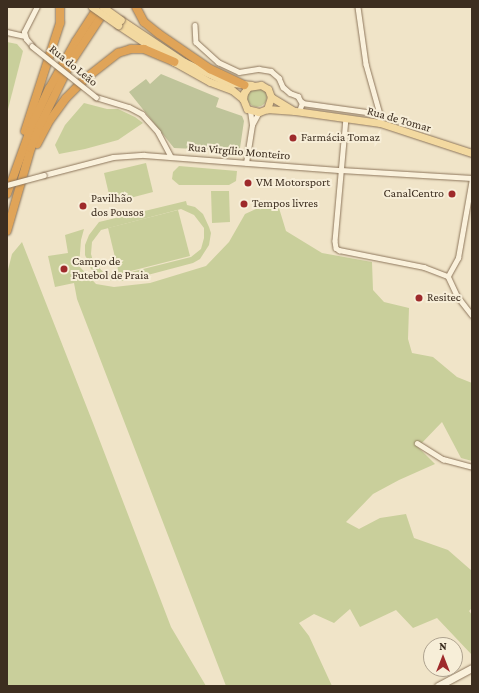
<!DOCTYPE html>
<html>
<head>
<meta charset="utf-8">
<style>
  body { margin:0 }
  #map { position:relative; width:479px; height:693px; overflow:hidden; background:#f0e4c8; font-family:"Crimson Pro",serif }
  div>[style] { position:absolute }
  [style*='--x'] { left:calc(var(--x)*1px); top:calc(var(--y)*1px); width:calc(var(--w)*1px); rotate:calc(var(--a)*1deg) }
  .green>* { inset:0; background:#c9cf9b }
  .round { border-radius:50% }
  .cemetery>* { inset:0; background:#bfc49a }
  .roads { filter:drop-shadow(0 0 1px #8d765c) drop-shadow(0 0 1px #8d765c) }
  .street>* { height:4.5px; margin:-2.25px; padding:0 2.25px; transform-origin:2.25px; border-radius:2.25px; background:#faf1dc }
  .secondary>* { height:7px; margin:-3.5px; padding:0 3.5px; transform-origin:3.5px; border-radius:3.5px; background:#faf1dc }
  .primary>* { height:7px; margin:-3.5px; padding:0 3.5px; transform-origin:3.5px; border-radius:3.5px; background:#f3d9a0 }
  .highway>* { height:8px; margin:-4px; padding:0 4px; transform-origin:4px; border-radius:4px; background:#e0a458 }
  .bridges { filter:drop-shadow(0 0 1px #8d765c) drop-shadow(0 0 1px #8d765c) }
  .street-bridge>* { height:4.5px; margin:-2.25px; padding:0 2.25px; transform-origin:2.25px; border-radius:2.25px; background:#faf1dc }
  .primary-bridge>* { height:7px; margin:-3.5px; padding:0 3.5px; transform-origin:3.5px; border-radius:3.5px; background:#f3d9a0 }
  .dots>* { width:11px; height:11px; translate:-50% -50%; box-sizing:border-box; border:2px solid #f7eed8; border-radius:50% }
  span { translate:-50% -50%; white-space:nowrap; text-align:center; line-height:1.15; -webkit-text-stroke:4px #f7eed8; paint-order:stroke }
  .street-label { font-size:12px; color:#3d2e20 }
  .poi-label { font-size:12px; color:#3d2e20 }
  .left { translate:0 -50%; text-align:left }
  .right { translate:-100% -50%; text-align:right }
  .frame { position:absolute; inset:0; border:8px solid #3d2e20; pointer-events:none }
  .north { position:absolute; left:423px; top:637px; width:40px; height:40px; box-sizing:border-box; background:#f7eed8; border:1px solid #ada18e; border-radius:50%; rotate:0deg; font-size:11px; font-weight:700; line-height:16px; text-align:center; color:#3d2e20 }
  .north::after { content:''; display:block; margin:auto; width:14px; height:18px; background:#9e2a2b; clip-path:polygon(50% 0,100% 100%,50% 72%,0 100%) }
</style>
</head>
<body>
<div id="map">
  <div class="green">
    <div style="clip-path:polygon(7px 42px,17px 44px,23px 51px,7px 113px)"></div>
    <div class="round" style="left:247px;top:87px;width:20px;height:20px"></div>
    <div style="clip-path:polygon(84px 103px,107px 109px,118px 109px,135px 117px,143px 123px,118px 140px,85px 149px,59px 154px,55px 145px,65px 125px)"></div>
    <div style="clip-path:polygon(146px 163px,153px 192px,111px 203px,104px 173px)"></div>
    <div style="clip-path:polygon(179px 166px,237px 171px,236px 181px,229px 185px,179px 185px,172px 179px,173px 172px)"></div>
    <div style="clip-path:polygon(211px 191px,229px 191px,230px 222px,212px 223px)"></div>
    <div style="clip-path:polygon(evenodd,186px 201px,187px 205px,195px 207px,203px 214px,209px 227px,211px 233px,209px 245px,200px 259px,193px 263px,125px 281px,114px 281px,102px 278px,91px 269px,85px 255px,85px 245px,89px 235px,99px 222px,186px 201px,181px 209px,194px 215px,204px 228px,204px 238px,201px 249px,191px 257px,119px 275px,104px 273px,93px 261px,91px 254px,92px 242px,101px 230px,181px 209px)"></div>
    <div style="clip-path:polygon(279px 208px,286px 231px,322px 253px,372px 262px,373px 290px,384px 302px,409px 308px,408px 339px,412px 353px,433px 357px,457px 377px,472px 383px,472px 461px,461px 458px,442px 422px,418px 447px,435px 464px,399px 480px,373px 494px,346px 522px,359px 529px,380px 518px,406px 514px,414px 538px,448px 550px,472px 571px,472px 608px,469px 611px,472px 615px,472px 655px,437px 618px,413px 628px,396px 610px,360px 627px,350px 609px,334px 623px,314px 614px,299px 623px,309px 636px,332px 686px,226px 686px,77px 299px,74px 283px,55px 287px,48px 256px,68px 253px,65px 235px,84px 229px,81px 240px,79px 266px,96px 284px,114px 287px,150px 283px,206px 266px,229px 242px,245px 214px,256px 209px)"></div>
    <div style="clip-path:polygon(178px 210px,190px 256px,119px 274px,108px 228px)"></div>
    <div style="clip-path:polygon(22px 242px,93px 423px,171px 627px,206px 686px,7px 686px,7px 274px,12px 254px)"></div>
  </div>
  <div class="cemetery">
    <div style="clip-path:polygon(161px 74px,219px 98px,216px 107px,242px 116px,244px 121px,240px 148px,237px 151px,174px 148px,129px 92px,146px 79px,150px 84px)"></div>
  </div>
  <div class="roads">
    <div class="street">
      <div style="--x:358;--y:7;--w:58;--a:82"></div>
      <div style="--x:366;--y:64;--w:52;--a:74.4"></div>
      <div style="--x:380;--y:114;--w:9;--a:90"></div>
      <div style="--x:195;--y:25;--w:17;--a:87"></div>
      <div style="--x:196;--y:42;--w:30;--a:42"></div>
      <div style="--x:218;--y:62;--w:23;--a:25"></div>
      <div style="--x:239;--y:72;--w:20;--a:-9"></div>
      <div style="--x:259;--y:69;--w:12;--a:9"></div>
      <div style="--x:271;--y:71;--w:11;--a:41"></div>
      <div style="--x:279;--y:78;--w:10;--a:66"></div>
      <div style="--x:283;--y:87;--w:9;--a:41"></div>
      <div style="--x:290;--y:93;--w:9;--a:21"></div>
      <div style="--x:298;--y:96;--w:8;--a:60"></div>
      <div style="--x:7;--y:32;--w:17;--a:13"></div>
      <div style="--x:32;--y:46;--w:9;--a:-131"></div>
      <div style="--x:26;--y:39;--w:7;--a:-106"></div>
      <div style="--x:24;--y:32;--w:28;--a:-63"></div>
      <div style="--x:96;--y:97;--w:34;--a:17"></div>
      <div style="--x:129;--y:107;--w:15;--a:28"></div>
      <div style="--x:142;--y:114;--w:24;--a:48"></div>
      <div style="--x:158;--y:132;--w:27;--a:62"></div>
      <div style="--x:299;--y:111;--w:9;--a:-69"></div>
      <div style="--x:302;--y:103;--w:79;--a:8"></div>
      <div style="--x:346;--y:118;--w:123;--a:95.1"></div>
      <div style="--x:335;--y:241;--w:7;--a:82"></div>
      <div style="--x:336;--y:248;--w:4;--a:34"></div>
      <div style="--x:339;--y:250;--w:87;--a:11.3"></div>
      <div style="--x:424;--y:267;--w:26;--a:21"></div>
      <div style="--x:448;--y:276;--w:21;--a:-61"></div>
      <div style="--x:458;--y:258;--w:80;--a:-80"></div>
      <div style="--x:252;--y:125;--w:15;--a:-62"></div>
      <div style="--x:246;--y:163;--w:38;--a:-81"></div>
      <div style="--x:252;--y:125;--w:14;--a:-98"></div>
      <div style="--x:44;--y:175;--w:71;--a:-14.6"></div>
      <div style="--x:113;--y:157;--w:31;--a:-4"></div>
      <div style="--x:144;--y:155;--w:198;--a:4.4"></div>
      <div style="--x:341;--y:170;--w:131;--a:3.5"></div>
      <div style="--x:448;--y:276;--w:23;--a:65"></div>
      <div style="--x:458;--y:297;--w:23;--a:52"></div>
      <div style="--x:417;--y:443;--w:31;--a:32"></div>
      <div style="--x:443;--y:459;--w:30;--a:15"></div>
    </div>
    <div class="secondary">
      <div style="--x:438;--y:686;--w:38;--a:-28"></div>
    </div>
    <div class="primary">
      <div style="--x:121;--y:20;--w:76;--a:33.7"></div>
      <div style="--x:184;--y:62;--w:42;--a:25.3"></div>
      <div style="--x:222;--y:80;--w:10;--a:17"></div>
      <div style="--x:232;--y:83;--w:20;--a:6"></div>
      <div style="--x:118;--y:25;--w:67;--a:33.5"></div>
      <div style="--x:174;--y:62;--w:41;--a:29.1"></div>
      <div style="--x:210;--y:82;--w:23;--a:20"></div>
      <div style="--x:232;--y:90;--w:14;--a:39"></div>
      <div style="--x:271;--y:97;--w:13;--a:108"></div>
      <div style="--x:267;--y:109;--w:9;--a:159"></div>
      <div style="--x:259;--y:112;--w:12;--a:-166"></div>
      <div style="--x:247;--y:109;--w:11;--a:-112"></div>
      <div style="--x:243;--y:99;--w:6;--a:-81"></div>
      <div style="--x:244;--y:93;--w:7;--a:-56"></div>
      <div style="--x:248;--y:87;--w:13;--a:-9"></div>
      <div style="--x:261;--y:85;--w:8;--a:30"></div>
      <div style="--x:268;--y:89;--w:9;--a:69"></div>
      <div style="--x:271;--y:97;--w:26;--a:31"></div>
      <div style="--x:267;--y:109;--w:28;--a:4"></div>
      <div style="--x:295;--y:111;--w:86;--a:8"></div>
      <div style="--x:380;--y:123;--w:97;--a:18.1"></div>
    </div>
    <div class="highway">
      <div style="--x:136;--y:7;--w:17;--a:62"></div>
      <div style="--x:144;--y:22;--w:19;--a:39"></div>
      <div style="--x:159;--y:34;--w:62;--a:34.5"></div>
      <div style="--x:210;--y:69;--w:38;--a:25"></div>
      <div style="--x:25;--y:131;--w:114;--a:-72"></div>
      <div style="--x:60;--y:23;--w:16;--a:-90"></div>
      <div style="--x:37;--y:144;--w:27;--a:-62"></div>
      <div style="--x:50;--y:120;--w:27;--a:-54"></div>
      <div style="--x:66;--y:98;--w:28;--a:-45"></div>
      <div style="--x:86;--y:78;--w:41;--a:-38"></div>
      <div style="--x:118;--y:53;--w:14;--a:-17"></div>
      <div style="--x:131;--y:49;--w:13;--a:0"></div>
      <div style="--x:144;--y:49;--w:33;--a:23"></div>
      <div style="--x:7;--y:194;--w:73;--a:-70.1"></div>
      <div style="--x:32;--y:125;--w:40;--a:-65"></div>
      <div style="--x:49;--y:89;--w:55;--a:-60.6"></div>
      <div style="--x:76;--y:41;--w:40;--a:-57.1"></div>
      <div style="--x:7;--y:231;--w:86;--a:-73.9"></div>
      <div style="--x:31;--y:148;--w:25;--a:-69"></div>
      <div style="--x:40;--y:125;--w:70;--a:-63.8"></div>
      <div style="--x:71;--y:62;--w:64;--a:-56.6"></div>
    </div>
  </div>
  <div class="bridges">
    <div class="street-bridge">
      <div style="--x:32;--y:46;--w:82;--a:38.6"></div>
      <div style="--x:7;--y:185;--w:38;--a:-15"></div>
    </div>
    <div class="primary-bridge">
      <div style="--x:92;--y:7;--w:32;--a:35"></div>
      <div style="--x:103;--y:7;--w:22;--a:36"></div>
    </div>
  </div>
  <div class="dots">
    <div style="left:293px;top:138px;background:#9e2a2b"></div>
    <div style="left:248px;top:183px;background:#9e2a2b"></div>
    <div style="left:452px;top:194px;background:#9e2a2b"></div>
    <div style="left:244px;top:204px;background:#9e2a2b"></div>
    <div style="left:83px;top:206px;background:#9e2a2b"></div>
    <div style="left:64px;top:269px;background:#9e2a2b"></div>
    <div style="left:419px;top:298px;background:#9e2a2b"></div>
  </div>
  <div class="street-label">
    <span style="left:73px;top:66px;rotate:39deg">Rua do Leão</span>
    <span style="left:399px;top:120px;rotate:16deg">Rua de Tomar</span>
    <span style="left:239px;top:152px;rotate:5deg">Rua Virgílio Monteiro</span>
  </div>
  <div class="poi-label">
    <span class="left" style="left:301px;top:138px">Farmácia Tomaz</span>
    <span class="left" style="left:256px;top:183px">VM Motorsport</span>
    <span class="right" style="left:444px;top:194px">CanalCentro</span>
    <span class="left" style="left:91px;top:206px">Pavilhão<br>dos Pousos</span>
    <span class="left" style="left:252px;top:204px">Tempos livres</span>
    <span class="left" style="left:72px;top:269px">Campo de<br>Futebol de Praia</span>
    <span class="left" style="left:427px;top:298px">Resitec</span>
  </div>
  <div class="frame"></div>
  <div class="north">N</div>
</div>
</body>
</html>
